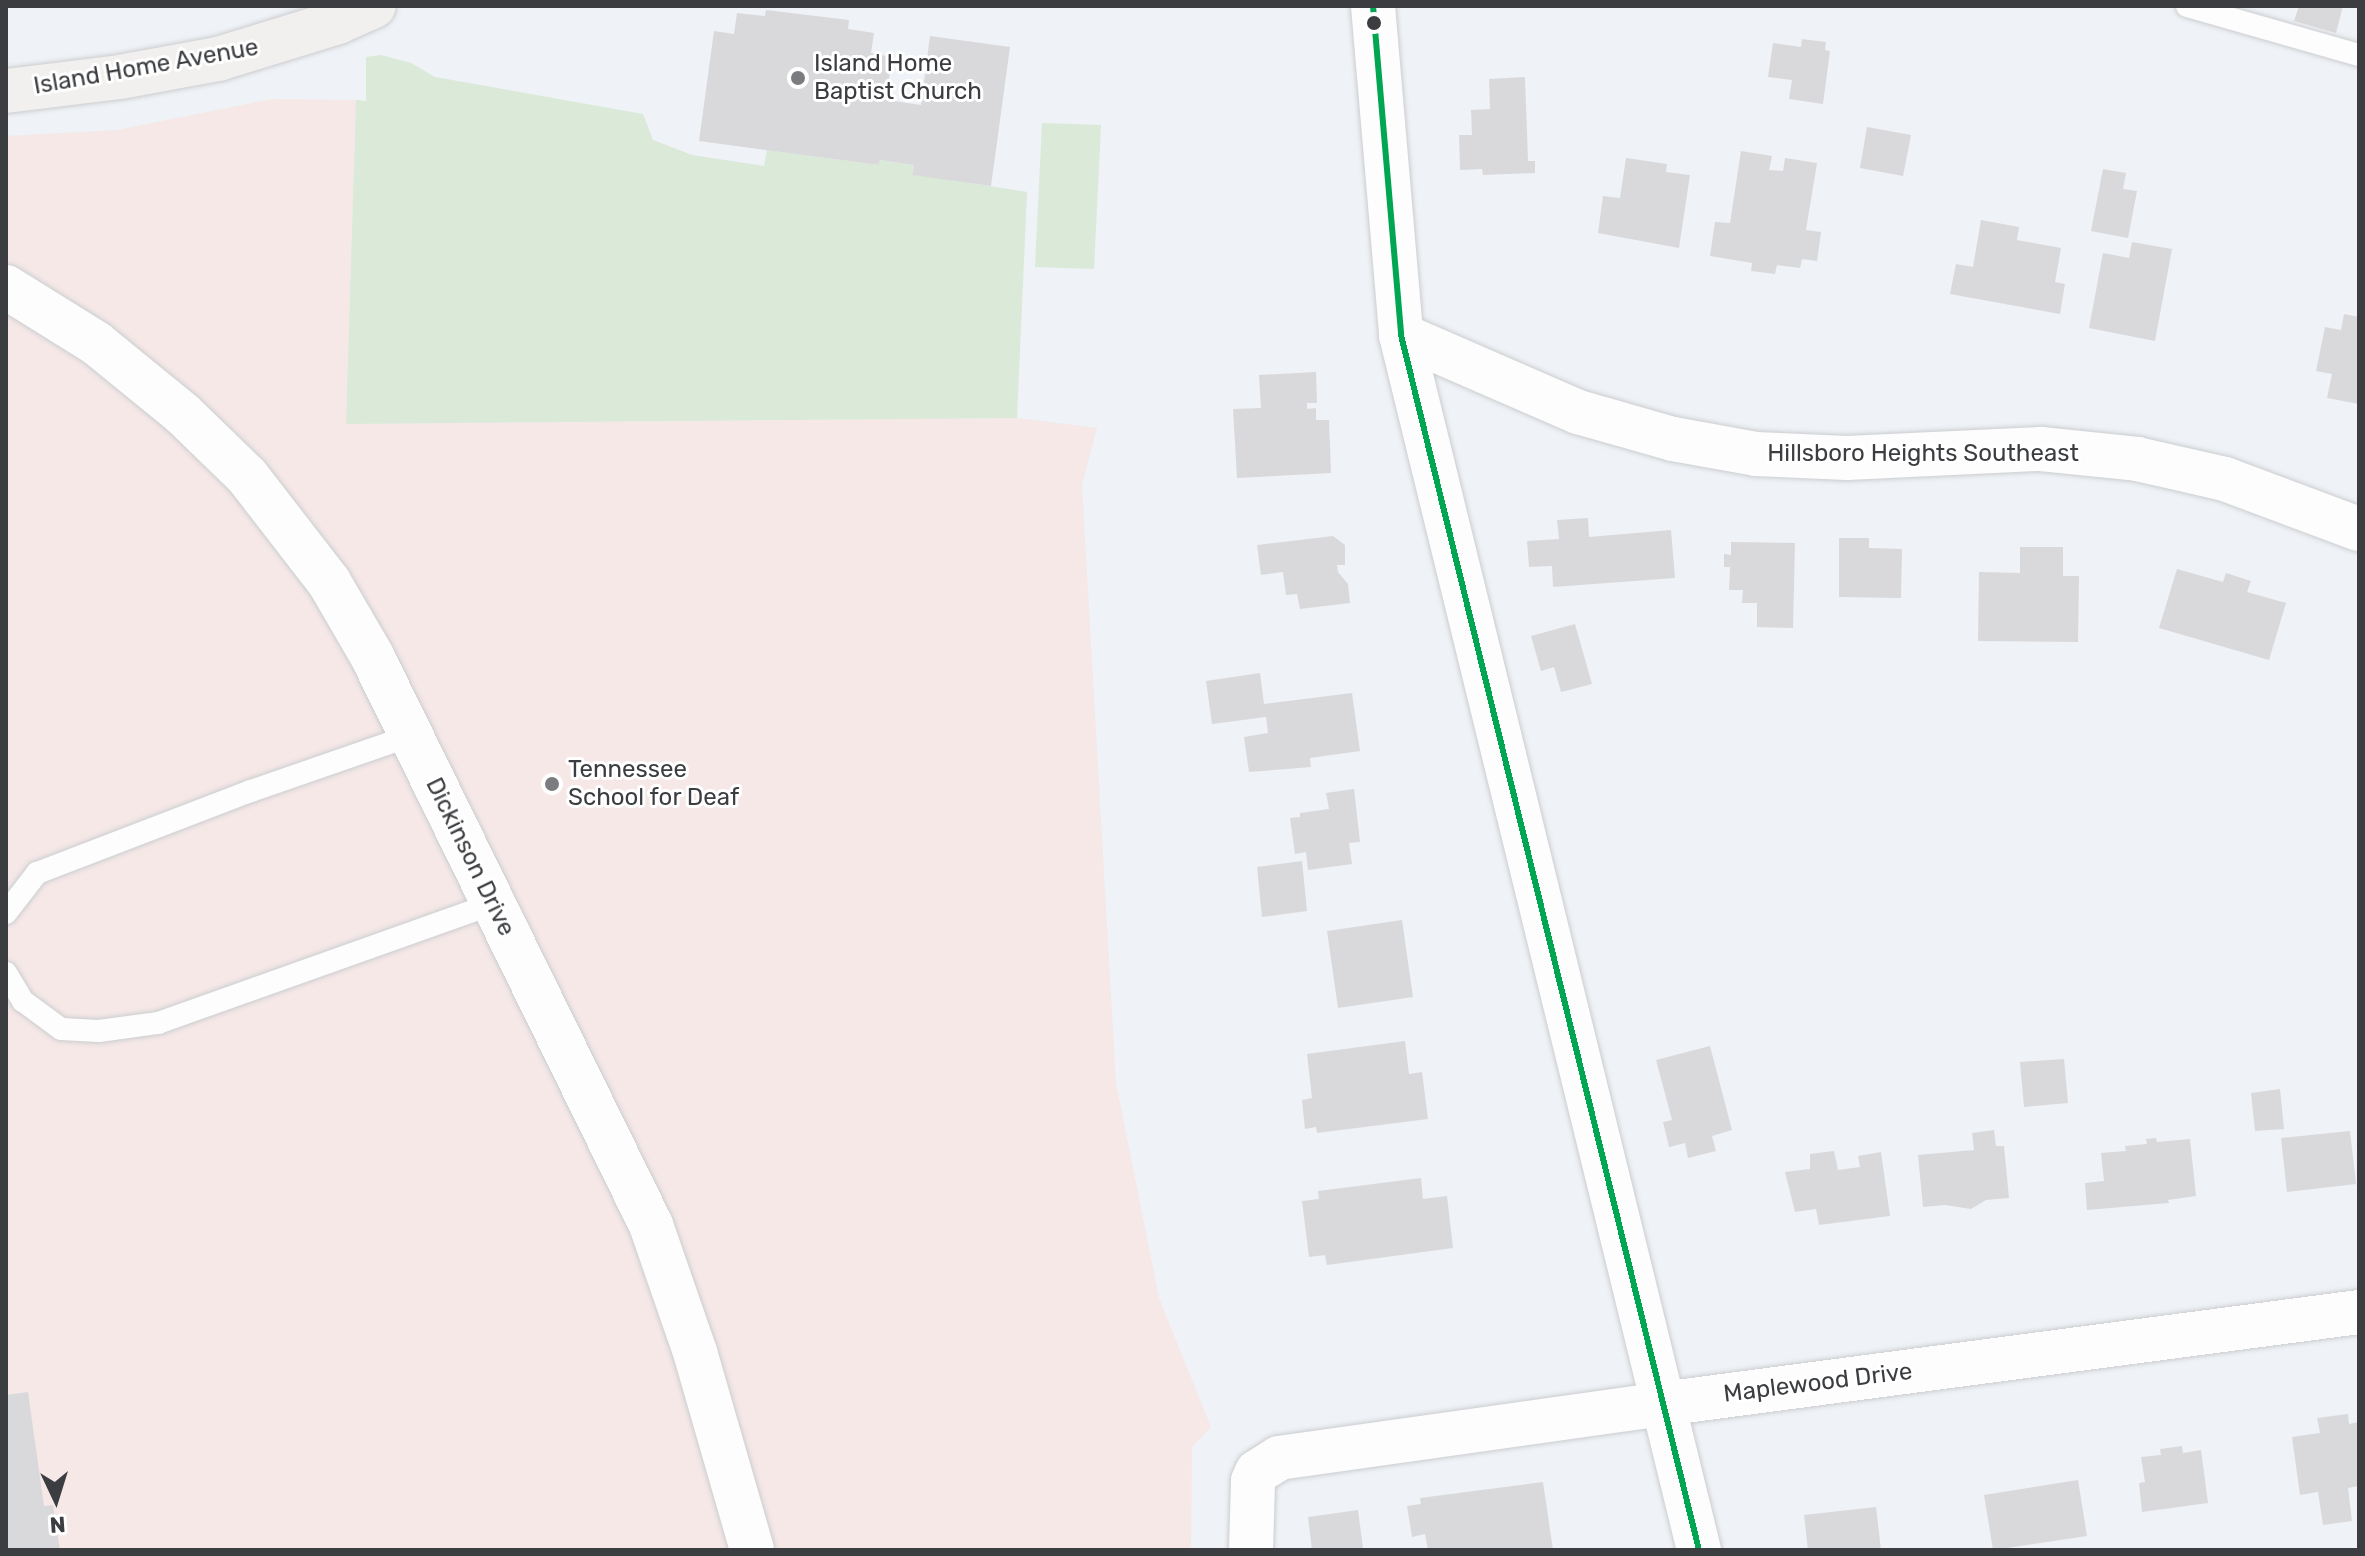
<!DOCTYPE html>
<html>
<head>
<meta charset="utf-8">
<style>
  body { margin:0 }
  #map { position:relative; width:2365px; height:1556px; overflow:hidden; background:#eff2f6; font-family:Rubik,sans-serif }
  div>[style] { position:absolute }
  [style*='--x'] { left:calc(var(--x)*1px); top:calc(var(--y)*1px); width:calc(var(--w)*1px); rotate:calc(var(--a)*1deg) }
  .education>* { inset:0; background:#f5e8e7 }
  .green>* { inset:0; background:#dae9d8 }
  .building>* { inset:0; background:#d9d9db }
  .roads { filter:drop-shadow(0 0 2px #cbcdd0) drop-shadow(0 0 2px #cbcdd0) }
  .lane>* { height:22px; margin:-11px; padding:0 11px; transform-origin:11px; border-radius:11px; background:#fdfdfe }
  .street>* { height:44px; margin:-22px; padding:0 22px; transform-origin:22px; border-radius:22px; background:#fdfdfe }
  .secondary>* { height:44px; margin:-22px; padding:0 22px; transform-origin:22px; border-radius:22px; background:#f2f0ee }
  .bus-1>* { height:6px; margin:-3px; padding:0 3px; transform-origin:3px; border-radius:3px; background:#00a651 }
  .dots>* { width:22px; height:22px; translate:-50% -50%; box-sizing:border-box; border:4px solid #fff; border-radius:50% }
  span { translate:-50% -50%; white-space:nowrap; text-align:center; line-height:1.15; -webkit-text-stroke:6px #fff; paint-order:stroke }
  .poi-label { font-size:24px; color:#3b3d40 }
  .left { translate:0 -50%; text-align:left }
  .street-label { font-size:24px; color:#3b3d40 }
  .frame { position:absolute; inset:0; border:8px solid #3b3d40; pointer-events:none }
  .north { position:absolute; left:16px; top:1460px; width:80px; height:80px; -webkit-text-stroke:6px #fff; paint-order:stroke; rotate:176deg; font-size:22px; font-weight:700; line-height:32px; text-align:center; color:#3b3d40 }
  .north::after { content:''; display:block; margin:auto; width:28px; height:36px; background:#3b3d40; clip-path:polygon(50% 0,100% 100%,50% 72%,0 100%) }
</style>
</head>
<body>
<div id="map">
  <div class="education">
    <div style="clip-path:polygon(272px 99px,356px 100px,346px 424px,1017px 418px,1097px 428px,1082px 485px,1116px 1083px,1159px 1298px,1211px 1427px,1192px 1447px,1191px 1550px,6px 1550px,6px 136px,117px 130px)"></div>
  </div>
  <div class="green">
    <div style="clip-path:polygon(381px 55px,411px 63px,435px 77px,643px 114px,653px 140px,692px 155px,764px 166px,767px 150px,879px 165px,880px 160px,914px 165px,912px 174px,1027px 192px,1017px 418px,346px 424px,356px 100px,366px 101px,366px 57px)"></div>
    <div style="clip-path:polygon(1042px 123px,1101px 125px,1094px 269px,1035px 267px)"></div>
  </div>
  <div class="building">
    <div style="clip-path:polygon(2299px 6px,2343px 6px,2336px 33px,2294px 21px)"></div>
    <div style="clip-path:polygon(766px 10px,849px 20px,848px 29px,874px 33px,871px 53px,892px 57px,886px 100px,921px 105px,930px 36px,1010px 47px,991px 186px,912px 175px,914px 165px,880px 160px,879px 165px,699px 141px,714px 31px,734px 34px,737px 13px,765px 16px)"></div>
    <div style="clip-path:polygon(1802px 39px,1826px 42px,1825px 50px,1830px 51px,1823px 104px,1789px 99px,1792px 80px,1768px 77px,1773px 43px,1801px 47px)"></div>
    <div style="clip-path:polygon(1525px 77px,1528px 161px,1535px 161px,1535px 173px,1483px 175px,1482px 169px,1460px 170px,1459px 135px,1472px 135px,1471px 110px,1490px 109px,1489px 79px)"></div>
    <div style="clip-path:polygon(1867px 127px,1911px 135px,1903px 176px,1860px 168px)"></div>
    <div style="clip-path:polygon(1741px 151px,1772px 156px,1769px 170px,1783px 171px,1785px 158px,1817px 163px,1806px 230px,1821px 232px,1817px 261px,1802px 259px,1800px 268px,1777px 265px,1775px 274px,1751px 271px,1752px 263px,1710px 256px,1715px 222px,1730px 223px)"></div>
    <div style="clip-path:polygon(1626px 158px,1667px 164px,1666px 172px,1690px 175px,1679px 248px,1598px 233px,1603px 196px,1620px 198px)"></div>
    <div style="clip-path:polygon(2103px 169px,2126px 173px,2123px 189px,2137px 191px,2128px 238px,2091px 231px)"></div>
    <div style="clip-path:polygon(1981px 220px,2019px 227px,2017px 240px,2061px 248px,2055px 282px,2065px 284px,2060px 314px,1950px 294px,1956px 264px,1973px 267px)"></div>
    <div style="clip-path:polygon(2132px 242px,2172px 249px,2155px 341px,2089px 328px,2103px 253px,2129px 258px)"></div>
    <div style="clip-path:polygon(2344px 314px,2359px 317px,2359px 404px,2327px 398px,2332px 374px,2316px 371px,2325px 327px,2341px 330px)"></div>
    <div style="clip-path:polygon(1316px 372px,1317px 403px,1307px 403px,1307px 409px,1316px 408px,1316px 420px,1329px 420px,1331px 473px,1237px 478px,1233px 409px,1261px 408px,1259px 375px)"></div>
    <div style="clip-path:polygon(1588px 518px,1589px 537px,1671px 530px,1675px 578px,1553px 587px,1552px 566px,1529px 567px,1527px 541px,1559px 539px,1557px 520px)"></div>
    <div style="clip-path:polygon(1333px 536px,1345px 545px,1345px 565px,1337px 565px,1338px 572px,1348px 584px,1350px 603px,1300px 609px,1297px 594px,1286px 595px,1283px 572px,1261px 575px,1257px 545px)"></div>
    <div style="clip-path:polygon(1839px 538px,1869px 538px,1869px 548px,1902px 549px,1901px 598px,1839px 597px)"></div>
    <div style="clip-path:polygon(1731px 542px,1795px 543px,1793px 628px,1757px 627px,1757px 603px,1742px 603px,1743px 590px,1729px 590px,1730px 567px,1724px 567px,1724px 554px,1731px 555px)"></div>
    <div style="clip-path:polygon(2020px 547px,2063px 547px,2063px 576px,2079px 576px,2078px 642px,1978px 641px,1979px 572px,2020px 573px)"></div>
    <div style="clip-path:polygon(2177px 569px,2223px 582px,2226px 573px,2251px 581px,2247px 592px,2286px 603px,2269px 660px,2159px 628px)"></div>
    <div style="clip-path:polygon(1575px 624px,1592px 684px,1561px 692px,1554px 667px,1541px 671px,1531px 636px)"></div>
    <div style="clip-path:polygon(1260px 673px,1264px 704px,1352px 693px,1360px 751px,1310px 758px,1311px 767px,1249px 772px,1244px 737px,1268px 733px,1266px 717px,1212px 724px,1206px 681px)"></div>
    <div style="clip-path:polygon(1354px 789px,1360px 842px,1349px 843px,1352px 864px,1308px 870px,1306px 852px,1295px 854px,1290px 818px,1300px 817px,1300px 813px,1329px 809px,1326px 793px)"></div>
    <div style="clip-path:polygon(1302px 861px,1307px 911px,1262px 917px,1257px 867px)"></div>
    <div style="clip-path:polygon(1402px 920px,1413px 997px,1338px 1008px,1327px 931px)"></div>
    <div style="clip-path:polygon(1405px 1041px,1409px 1074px,1422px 1072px,1428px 1119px,1317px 1133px,1316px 1127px,1305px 1129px,1302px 1100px,1312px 1098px,1307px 1054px)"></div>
    <div style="clip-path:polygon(1710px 1046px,1732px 1130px,1712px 1136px,1716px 1151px,1688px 1158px,1685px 1143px,1669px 1147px,1663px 1122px,1672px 1120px,1656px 1060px)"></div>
    <div style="clip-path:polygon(2064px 1059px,2068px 1103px,2024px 1107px,2020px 1062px)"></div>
    <div style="clip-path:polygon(2280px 1089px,2284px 1129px,2255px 1131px,2251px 1093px)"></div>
    <div style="clip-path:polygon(1994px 1130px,1996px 1146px,2004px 1146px,2009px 1198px,1986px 1200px,1971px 1209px,1945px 1205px,1923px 1207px,1918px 1155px,1974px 1150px,1972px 1133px)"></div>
    <div style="clip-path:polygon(2350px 1131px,2356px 1184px,2287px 1192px,2281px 1138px)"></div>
    <div style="clip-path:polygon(2156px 1138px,2157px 1142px,2190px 1139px,2196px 1196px,2168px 1200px,2169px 1203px,2087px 1210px,2085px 1183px,2104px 1181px,2101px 1153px,2126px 1151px,2125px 1146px,2147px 1144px,2146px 1139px)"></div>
    <div style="clip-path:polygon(1834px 1151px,1838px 1170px,1860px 1167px,1858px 1156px,1881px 1152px,1890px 1216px,1819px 1225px,1816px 1209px,1795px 1212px,1785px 1172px,1810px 1169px,1810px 1154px)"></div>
    <div style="clip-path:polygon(1421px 1178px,1423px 1199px,1447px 1196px,1453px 1248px,1327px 1265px,1325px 1255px,1309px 1257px,1302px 1201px,1319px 1199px,1318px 1191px)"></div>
    <div style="clip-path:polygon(28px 1392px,44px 1506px,53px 1505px,60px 1550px,6px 1550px,6px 1395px)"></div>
    <div style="clip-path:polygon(2348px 1414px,2349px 1424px,2359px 1422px,2359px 1486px,2348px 1488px,2352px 1521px,2323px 1525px,2318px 1492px,2300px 1495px,2292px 1437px,2320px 1433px,2317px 1418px)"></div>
    <div style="clip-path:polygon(2182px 1446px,2183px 1453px,2201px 1450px,2208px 1503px,2142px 1512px,2139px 1483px,2145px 1482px,2141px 1457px,2161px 1455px,2160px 1449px)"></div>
    <div style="clip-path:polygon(2078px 1480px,2087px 1536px,1993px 1550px,1984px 1495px)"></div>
    <div style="clip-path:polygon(1543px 1482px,1553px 1550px,1428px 1550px,1425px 1534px,1412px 1537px,1407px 1506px,1421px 1504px,1420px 1498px)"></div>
    <div style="clip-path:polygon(1876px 1507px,1881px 1550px,1808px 1550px,1804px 1515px)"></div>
    <div style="clip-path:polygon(1358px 1510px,1363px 1548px,1312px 1550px,1308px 1517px)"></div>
  </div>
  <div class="roads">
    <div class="lane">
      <div style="--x:2187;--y:6;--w:179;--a:15.9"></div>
      <div style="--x:6;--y:913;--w:51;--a:-52.2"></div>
      <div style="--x:37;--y:873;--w:229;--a:-21"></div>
      <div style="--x:251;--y:791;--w:168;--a:-19.1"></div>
      <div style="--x:6;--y:973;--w:33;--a:59"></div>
      <div style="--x:23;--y:1001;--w:47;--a:36.4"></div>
      <div style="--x:61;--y:1029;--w:38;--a:3"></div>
      <div style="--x:99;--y:1031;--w:60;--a:-7.7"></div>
      <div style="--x:158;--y:1023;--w:356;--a:-19.6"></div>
    </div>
    <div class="street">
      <div style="--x:1373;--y:6;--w:330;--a:85.1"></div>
      <div style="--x:1401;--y:335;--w:1251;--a:76.22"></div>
      <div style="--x:6;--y:287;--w:106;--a:31.9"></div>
      <div style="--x:96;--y:343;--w:112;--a:39.2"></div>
      <div style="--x:183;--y:414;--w:89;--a:44.1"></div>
      <div style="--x:247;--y:476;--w:134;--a:52.3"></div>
      <div style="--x:329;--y:582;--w:86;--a:59.8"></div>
      <div style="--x:372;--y:656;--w:634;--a:63.88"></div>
      <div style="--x:651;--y:1225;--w:134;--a:70.9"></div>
      <div style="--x:695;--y:1352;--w:206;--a:73.9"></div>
      <div style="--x:1401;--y:335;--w:193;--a:23.5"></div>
      <div style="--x:1578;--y:412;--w:99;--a:15.9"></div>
      <div style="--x:1673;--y:439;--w:84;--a:10.2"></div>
      <div style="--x:1756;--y:454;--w:91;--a:2.5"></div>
      <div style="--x:1847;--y:458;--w:194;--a:-2.7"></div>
      <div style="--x:2041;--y:449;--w:97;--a:5.9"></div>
      <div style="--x:2137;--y:459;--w:90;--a:12.8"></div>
      <div style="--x:2225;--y:479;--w:143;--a:20.5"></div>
      <div style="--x:1251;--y:1550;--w:69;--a:-88.3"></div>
      <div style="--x:1253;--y:1481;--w:10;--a:-66"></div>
      <div style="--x:1257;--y:1472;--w:26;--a:-32"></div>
      <div style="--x:1279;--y:1458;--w:387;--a:-8"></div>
      <div style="--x:1662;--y:1404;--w:703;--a:-7.52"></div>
    </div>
    <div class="secondary">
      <div style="--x:6;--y:91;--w:115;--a:-7"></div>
      <div style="--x:120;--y:77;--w:100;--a:-10.4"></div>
      <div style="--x:218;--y:59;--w:126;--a:-17.1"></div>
      <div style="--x:338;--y:22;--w:39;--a:-24"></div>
    </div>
  </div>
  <div class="bus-1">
    <div style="--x:1373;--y:6;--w:330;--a:85.1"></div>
    <div style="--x:1401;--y:335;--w:1251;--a:76.22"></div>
  </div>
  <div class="dots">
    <div style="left:1374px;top:23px;background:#3b3d40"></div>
    <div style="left:798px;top:78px;background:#7a7c80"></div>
    <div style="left:552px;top:784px;background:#7a7c80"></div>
  </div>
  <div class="poi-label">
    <span class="left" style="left:814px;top:78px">Island Home<br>Baptist Church</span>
    <span class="left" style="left:568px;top:784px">Tennessee<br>School for Deaf</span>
  </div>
  <div class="street-label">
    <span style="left:146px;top:67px;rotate:-10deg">Island Home Avenue</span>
    <span style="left:1923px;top:454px">Hillsboro Heights Southeast</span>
    <span style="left:470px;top:857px;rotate:64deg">Dickinson Drive</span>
    <span style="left:1818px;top:1383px;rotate:-7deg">Maplewood Drive</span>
  </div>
  <div class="frame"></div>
  <div class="north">N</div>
</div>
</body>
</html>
